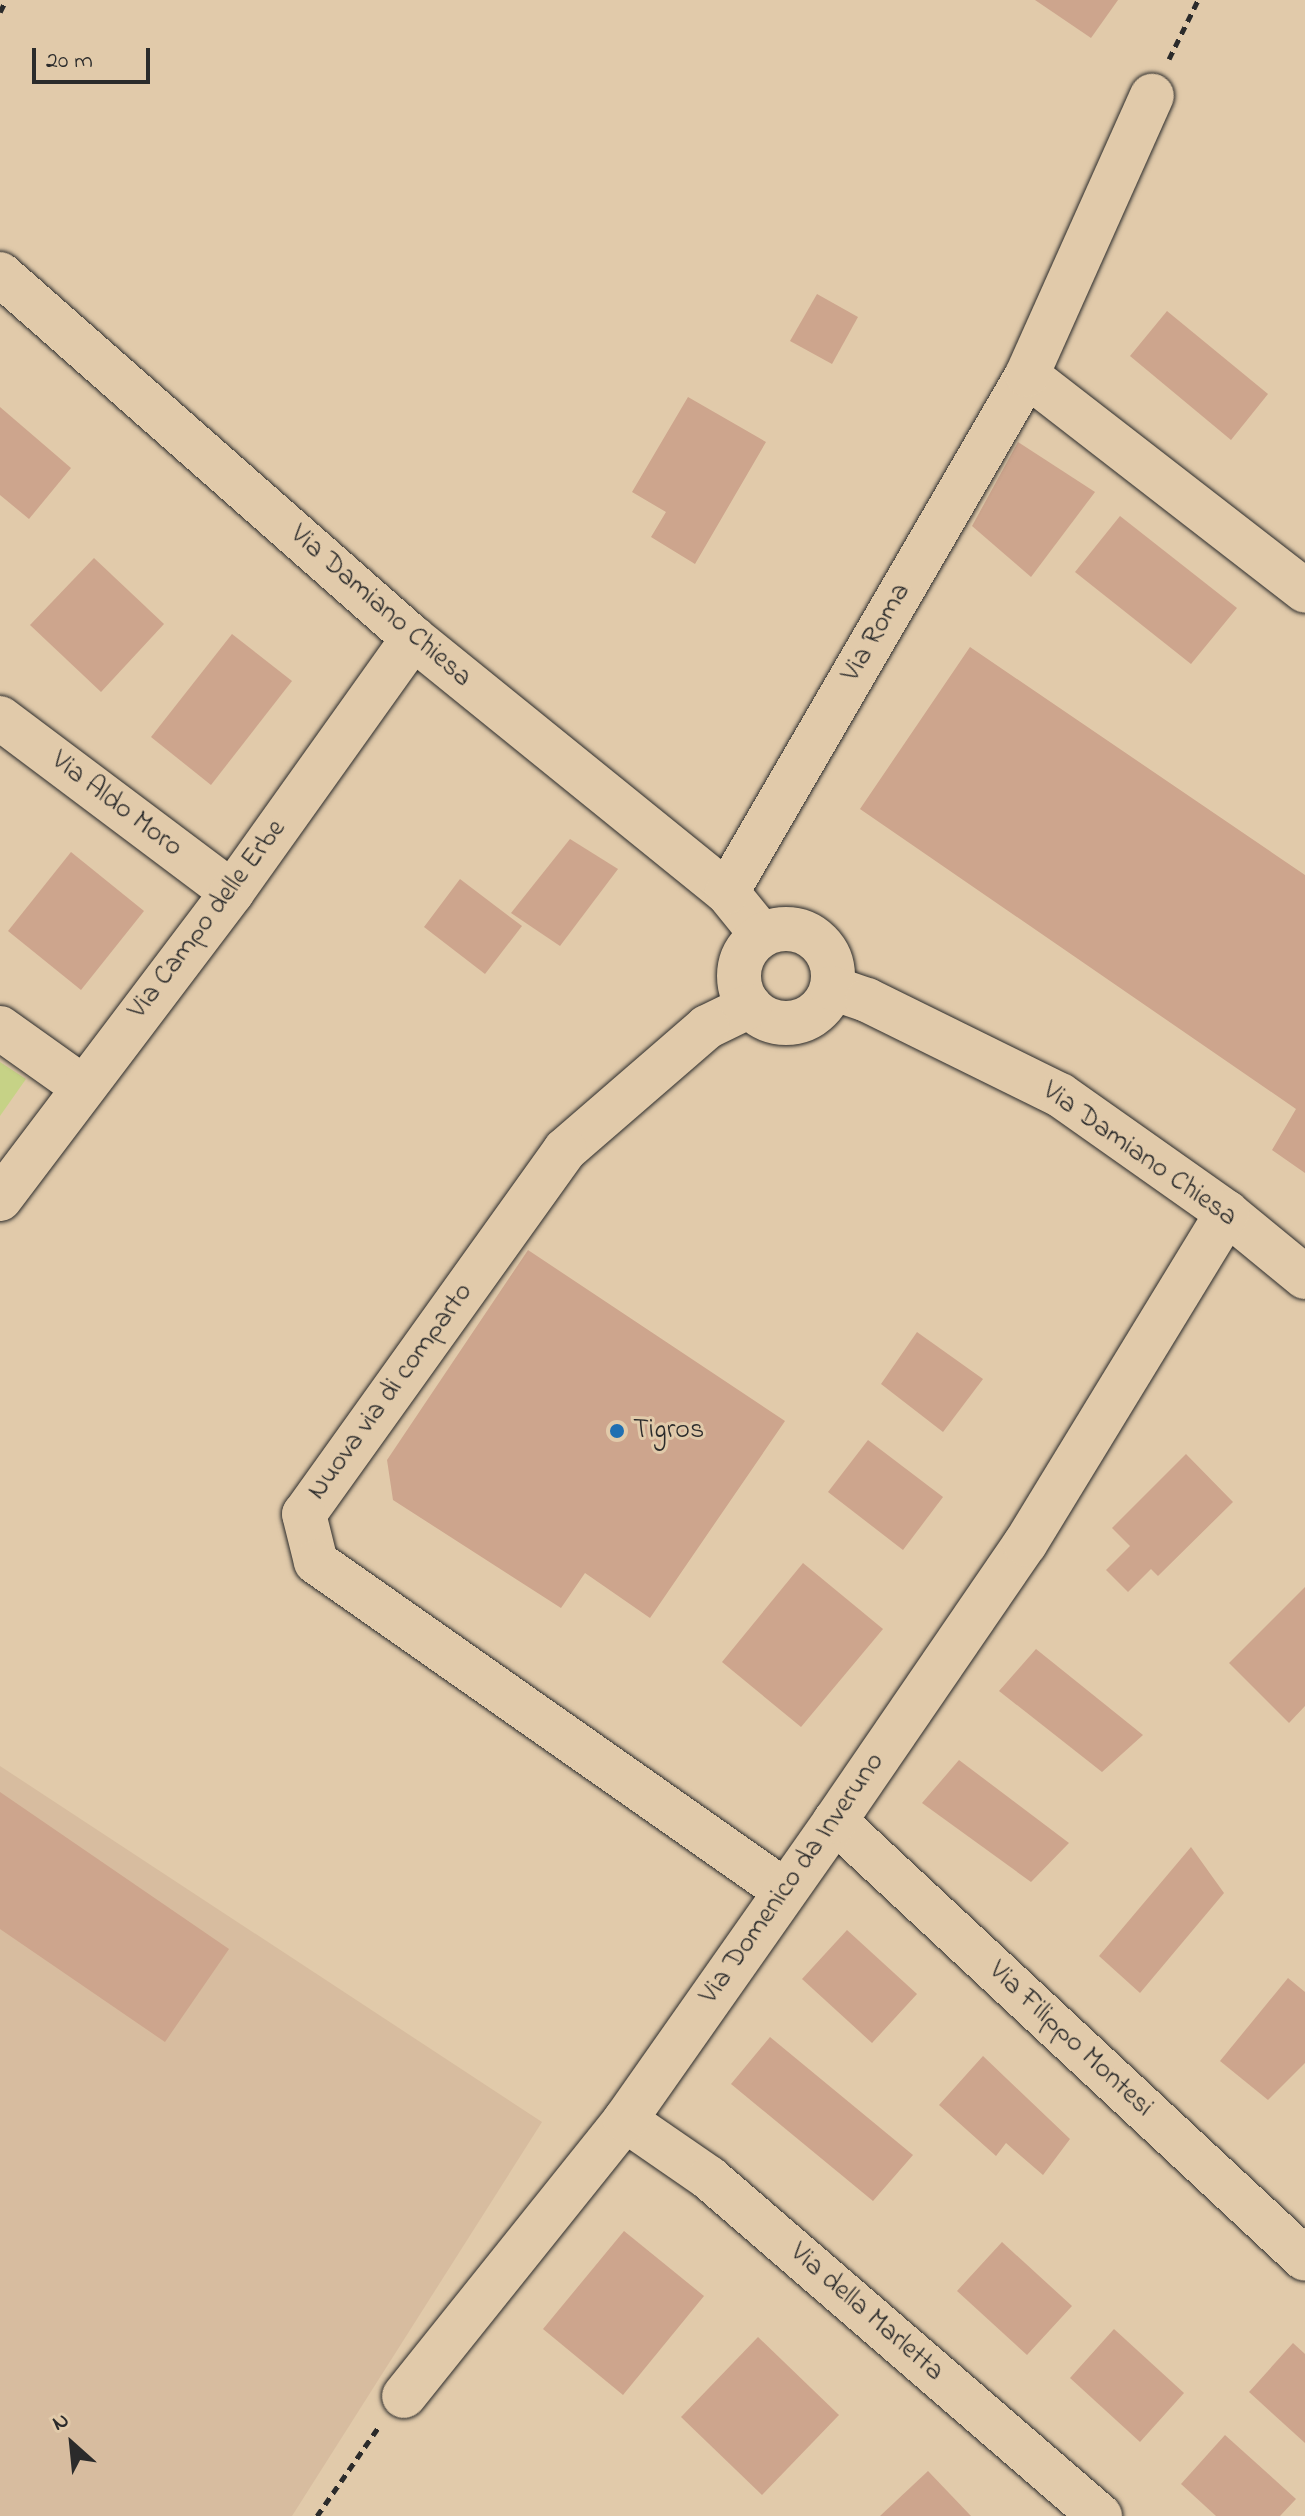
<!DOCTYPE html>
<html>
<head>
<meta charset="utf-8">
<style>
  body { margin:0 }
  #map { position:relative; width:1305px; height:2516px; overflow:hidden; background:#e1caaa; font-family:"Indie Flower",sans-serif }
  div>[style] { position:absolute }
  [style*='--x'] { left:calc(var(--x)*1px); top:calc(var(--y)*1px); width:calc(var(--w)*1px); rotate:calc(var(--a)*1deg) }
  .built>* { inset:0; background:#d7bc9f }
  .green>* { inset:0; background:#c6d286 }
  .building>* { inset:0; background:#cda58d }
  .path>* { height:5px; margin-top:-2.5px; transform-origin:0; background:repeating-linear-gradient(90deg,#2b2b2b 0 8px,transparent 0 14px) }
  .roads { filter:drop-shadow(0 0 2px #2b2b2b) drop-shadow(0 0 2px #2b2b2b) }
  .minor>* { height:44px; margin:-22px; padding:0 22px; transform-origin:22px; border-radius:22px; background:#e1caaa }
  .minor>.ring { margin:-22px; padding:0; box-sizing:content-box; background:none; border:44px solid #e1caaa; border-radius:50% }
  .dots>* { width:22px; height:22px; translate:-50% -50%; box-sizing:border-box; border:4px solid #e1caaa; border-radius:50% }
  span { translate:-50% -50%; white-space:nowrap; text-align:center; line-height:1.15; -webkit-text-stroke:6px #e1caaa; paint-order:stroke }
  .street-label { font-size:28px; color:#2b2b2b }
  .poi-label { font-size:28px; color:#2b2b2b }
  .left { translate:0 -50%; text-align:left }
  .north { position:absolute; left:32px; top:2404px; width:80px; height:80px; -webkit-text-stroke:6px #e1caaa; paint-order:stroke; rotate:333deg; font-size:22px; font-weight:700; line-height:32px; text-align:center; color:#2b2b2b }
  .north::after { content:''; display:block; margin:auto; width:28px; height:36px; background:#2b2b2b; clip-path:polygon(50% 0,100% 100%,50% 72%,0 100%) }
  .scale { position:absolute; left:32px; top:48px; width:118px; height:36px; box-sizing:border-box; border:4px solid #2b2b2b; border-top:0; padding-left:10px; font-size:24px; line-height:28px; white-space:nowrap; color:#2b2b2b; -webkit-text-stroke:6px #e1caaa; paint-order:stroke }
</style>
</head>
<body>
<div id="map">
  <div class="built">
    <div style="clip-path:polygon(0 1766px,542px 2122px,292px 2516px,0 2516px)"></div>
  </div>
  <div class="green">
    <div style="clip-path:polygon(0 1062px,26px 1079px,0 1116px)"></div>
  </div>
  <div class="building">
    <div style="clip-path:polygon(1035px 0,1118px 0,1091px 38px)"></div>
    <div style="clip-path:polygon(817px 294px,858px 317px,832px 364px,790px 341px)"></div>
    <div style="clip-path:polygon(1167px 311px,1268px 394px,1231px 440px,1130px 356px)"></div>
    <div style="clip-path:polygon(688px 397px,766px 442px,695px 564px,651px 537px,666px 512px,632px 492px)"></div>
    <div style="clip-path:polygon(0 407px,71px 468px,29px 519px,0 495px)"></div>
    <div style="clip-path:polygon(1018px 442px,1095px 492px,1031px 577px,972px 526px)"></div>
    <div style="clip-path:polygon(1120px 516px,1237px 608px,1191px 664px,1075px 572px)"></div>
    <div style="clip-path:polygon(94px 558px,164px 624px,101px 692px,30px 625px)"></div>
    <div style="clip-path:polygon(232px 634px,292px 681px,211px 785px,151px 737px)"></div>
    <div style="clip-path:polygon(970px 647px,1305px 875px,1305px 1173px,1272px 1150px,1296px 1109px,860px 809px)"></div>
    <div style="clip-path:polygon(570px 839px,618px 869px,560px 946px,511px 913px)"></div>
    <div style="clip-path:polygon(71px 852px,144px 911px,81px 990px,8px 931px)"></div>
    <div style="clip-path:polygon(460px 879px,522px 926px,485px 974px,424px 927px)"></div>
    <div style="clip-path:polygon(528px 1250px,785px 1421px,650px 1618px,585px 1573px,561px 1608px,393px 1500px,387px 1460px)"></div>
    <div style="clip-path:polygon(917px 1332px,983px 1379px,943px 1432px,881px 1384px)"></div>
    <div style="clip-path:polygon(868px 1440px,943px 1497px,903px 1550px,828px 1492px)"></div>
    <div style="clip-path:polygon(1186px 1454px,1233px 1502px,1158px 1576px,1151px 1569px,1128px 1592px,1106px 1570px,1130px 1546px,1112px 1528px)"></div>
    <div style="clip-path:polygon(803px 1563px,883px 1629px,801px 1727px,722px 1662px)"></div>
    <div style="clip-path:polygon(1305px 1587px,1305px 1706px,1289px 1723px,1229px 1663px)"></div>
    <div style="clip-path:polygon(1036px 1649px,1143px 1735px,1102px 1772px,999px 1691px)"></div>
    <div style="clip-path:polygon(959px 1760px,1069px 1843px,1031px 1882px,922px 1803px)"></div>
    <div style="clip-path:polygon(0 1792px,229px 1949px,165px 2042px,0 1929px)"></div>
    <div style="clip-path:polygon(1191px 1847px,1224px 1893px,1140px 1993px,1099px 1956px)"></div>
    <div style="clip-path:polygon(847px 1930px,917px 1994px,872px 2043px,802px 1979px)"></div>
    <div style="clip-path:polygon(1288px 1978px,1305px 1992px,1305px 2063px,1268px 2100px,1220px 2061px)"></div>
    <div style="clip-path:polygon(770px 2037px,913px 2155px,873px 2201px,731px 2084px)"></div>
    <div style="clip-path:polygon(983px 2056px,1070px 2139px,1043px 2175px,1006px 2143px,996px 2156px,939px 2105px)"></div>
    <div style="clip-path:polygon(624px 2231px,704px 2296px,623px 2395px,543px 2329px)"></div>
    <div style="clip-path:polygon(1002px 2242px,1072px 2306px,1027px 2355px,957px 2291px)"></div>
    <div style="clip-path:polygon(1114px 2329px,1184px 2393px,1140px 2442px,1070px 2378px)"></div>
    <div style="clip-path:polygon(758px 2337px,839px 2415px,762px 2495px,681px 2417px)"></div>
    <div style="clip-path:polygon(1293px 2343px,1305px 2354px,1305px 2443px,1249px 2392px)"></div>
    <div style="clip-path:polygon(1225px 2435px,1296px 2499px,1280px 2516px,1216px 2516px,1181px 2484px)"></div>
    <div style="clip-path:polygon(928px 2471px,971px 2516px,880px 2516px)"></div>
  </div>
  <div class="path">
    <div style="--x:0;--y:12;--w:13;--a:-63"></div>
    <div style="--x:1169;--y:59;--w:66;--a:-63.8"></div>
    <div style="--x:317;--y:2516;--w:107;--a:-55.3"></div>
  </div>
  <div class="roads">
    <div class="minor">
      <div style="--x:0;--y:274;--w:551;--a:41.39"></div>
      <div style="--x:413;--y:638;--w:404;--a:39"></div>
      <div style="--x:727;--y:892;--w:55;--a:50.9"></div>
      <div style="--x:1027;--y:375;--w:352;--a:37.8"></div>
      <div style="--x:0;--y:718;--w:290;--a:36.9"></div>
      <div style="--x:727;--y:892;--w:598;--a:-59.87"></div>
      <div style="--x:1027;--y:375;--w:306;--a:-65.9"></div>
      <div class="ring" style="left:739px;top:929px;width:50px;height:50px"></div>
      <div style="--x:832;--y:988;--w:37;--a:19"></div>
      <div style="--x:867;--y:1000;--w:215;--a:26.2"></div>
      <div style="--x:1060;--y:1095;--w:204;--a:35.2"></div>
      <div style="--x:1227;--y:1213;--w:101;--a:39.4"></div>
      <div style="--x:750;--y:1006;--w:48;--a:154"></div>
      <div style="--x:707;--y:1027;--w:188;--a:139.1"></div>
      <div style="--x:565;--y:1150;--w:448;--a:125.6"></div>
      <div style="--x:304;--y:1514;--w:49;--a:76"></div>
      <div style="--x:316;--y:1562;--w:573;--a:35.05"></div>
      <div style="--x:0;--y:1028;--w:102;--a:35.4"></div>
      <div style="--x:0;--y:1199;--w:385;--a:-52.9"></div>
      <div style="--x:232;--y:892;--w:312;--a:-54.5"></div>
      <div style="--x:835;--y:1821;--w:642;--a:42.98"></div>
      <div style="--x:625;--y:2120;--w:102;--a:34.6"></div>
      <div style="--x:709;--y:2178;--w:517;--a:40.84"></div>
      <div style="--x:404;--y:2396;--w:354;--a:-51.3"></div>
      <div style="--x:625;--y:2120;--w:365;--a:-54.9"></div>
      <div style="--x:835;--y:1821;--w:336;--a:-55.6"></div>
      <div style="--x:1025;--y:1544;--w:388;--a:-58.6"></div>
    </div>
  </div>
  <div class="dots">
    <div style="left:617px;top:1431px;background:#1f6fb2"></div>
  </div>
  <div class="street-label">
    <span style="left:380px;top:607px;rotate:41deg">Via Damiano Chiesa</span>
    <span style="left:877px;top:633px;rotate:-60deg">Via Roma</span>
    <span style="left:116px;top:805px;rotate:37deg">Via Aldo Moro</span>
    <span style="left:208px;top:920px;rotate:-53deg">Via Campo delle Erbe</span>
    <span style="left:1139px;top:1155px;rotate:35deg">Via Damiano Chiesa</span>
    <span style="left:391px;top:1392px;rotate:-54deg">Nuova via di comparto</span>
    <span style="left:793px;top:1879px;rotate:-55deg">Via Domenico da Inveruno</span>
    <span style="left:1070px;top:2040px;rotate:43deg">Via Filippo Montesi</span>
    <span style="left:866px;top:2313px;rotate:41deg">Via della Marletta</span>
  </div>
  <div class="poi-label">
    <span class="left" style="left:633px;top:1431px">Tigros</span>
  </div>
  <div class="north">N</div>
  <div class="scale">20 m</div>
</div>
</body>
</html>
